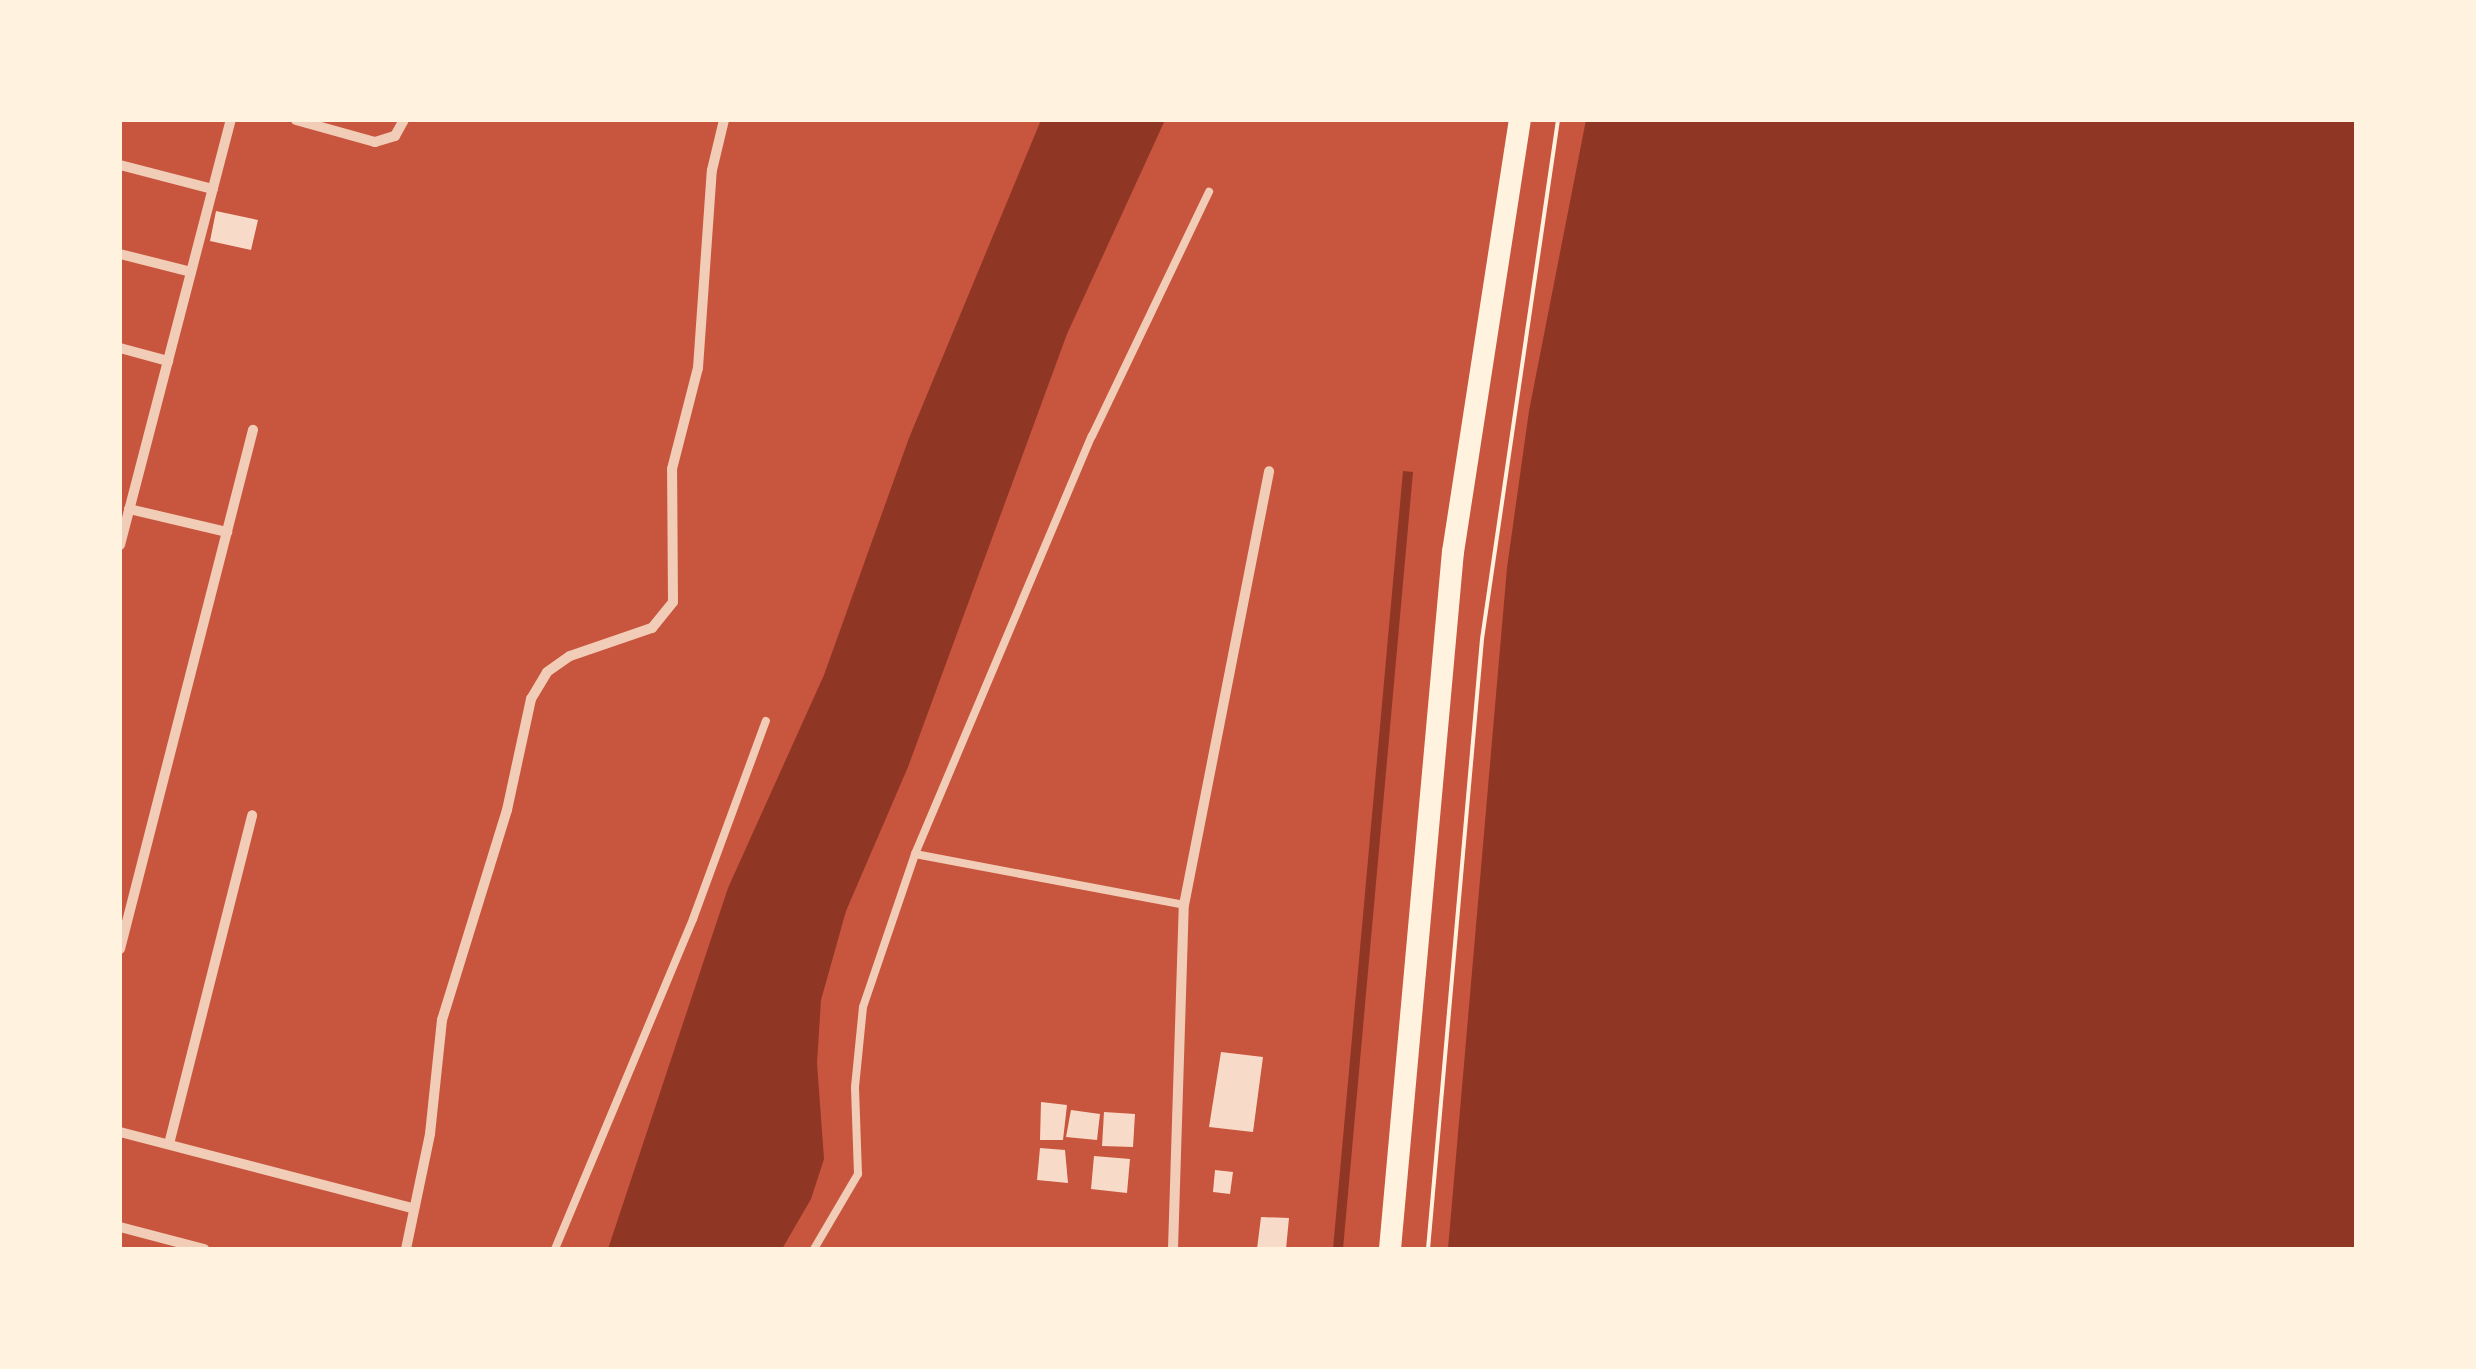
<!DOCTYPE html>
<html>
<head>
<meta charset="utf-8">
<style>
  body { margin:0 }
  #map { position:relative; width:2476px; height:1369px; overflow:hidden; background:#c8553d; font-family:Inter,sans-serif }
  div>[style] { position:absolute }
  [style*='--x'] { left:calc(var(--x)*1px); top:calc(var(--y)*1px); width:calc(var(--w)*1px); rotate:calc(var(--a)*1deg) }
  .water>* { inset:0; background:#8f3625 }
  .building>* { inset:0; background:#f7dbc8 }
  .path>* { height:4px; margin:-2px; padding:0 2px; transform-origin:2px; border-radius:2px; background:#fff3e0 }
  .service>* { height:8px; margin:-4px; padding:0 4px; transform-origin:4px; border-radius:4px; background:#f1ccb7 }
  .minor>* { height:10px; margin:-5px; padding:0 5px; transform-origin:5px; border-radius:5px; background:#f1ccb7 }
  .primary>* { height:22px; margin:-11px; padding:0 11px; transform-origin:11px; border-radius:11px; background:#fff3e0 }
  span { translate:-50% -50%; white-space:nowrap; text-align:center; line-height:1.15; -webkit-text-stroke:10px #fff3e0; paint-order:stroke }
  .frame { position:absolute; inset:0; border:122px solid #fff3e0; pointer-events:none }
</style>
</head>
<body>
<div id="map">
  <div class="water">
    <div style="clip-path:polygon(1041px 120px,1165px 120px,1067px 334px,908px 767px,846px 911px,821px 1000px,817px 1063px,824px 1159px,811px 1199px,782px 1249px,608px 1249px,728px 888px,824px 675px,909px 438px)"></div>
    <div style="clip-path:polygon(1586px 120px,2356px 120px,2356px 1249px,1448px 1249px,1507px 568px,1529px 411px)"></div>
    <div style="clip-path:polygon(1403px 471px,1413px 472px,1343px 1249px,1333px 1249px)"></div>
  </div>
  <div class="building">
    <div style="clip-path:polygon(216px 211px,258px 220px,251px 250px,210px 241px)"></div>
    <div style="clip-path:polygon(1221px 1052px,1263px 1057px,1253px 1132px,1209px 1127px)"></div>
    <div style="clip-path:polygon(1041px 1102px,1067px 1105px,1063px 1140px,1040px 1140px)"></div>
    <div style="clip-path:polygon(1071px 1110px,1100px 1114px,1097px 1140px,1066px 1137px)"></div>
    <div style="clip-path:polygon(1104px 1112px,1135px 1114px,1133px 1147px,1102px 1146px)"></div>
    <div style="clip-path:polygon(1040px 1148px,1065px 1150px,1068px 1183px,1037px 1180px)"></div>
    <div style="clip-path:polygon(1094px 1156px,1130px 1159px,1127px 1193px,1091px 1189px)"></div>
    <div style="clip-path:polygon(1215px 1170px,1233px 1172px,1230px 1194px,1213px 1192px)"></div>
    <div style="clip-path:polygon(1261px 1217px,1289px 1218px,1286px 1249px,1257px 1249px)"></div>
  </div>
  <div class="path">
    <div style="--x:1428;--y:1249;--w:612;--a:-84.94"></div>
    <div style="--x:1482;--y:639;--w:525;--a:-81.67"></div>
  </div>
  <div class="service">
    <div style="--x:915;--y:854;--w:274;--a:10.7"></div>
    <div style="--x:555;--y:1249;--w:358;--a:-67.3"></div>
    <div style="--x:693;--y:919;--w:211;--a:-69.8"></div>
    <div style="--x:814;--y:1249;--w:87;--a:-59.6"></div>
    <div style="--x:858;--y:1174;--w:87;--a:-92"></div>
    <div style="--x:855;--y:1087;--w:80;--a:-84.3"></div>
    <div style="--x:863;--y:1007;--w:162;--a:-71.2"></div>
    <div style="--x:915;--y:854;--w:454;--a:-67.1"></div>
    <div style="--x:1092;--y:436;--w:271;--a:-64.4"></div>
  </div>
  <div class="minor">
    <div style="--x:296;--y:120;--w:82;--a:15.6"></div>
    <div style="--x:375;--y:142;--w:21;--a:-17"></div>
    <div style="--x:395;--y:136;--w:18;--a:-61"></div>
    <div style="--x:120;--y:165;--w:96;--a:14.5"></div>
    <div style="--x:120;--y:254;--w:73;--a:14.2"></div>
    <div style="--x:120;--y:348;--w:50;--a:15.2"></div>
    <div style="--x:129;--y:509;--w:101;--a:13.2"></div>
    <div style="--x:120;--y:545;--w:439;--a:-75.4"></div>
    <div style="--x:120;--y:949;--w:536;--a:-75.63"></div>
    <div style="--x:120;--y:1132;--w:302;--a:14.6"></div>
    <div style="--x:169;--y:1144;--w:339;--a:-75.8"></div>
    <div style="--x:120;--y:1227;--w:87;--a:14.7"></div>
    <div style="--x:406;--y:1249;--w:117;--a:-78.2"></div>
    <div style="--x:430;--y:1134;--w:115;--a:-84"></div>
    <div style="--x:442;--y:1020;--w:220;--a:-72.8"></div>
    <div style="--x:507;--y:810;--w:114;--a:-77.8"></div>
    <div style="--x:531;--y:699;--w:31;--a:-59"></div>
    <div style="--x:547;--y:672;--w:28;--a:-35"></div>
    <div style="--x:570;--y:656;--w:87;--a:-18.9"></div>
    <div style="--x:652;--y:628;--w:33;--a:-51"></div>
    <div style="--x:673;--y:602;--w:133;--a:-90.4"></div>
    <div style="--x:672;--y:469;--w:104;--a:-75.6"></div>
    <div style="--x:698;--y:368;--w:198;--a:-86"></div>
    <div style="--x:712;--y:170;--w:51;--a:-76.5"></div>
    <div style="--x:1173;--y:1249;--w:344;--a:-88.2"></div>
    <div style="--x:1184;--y:905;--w:442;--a:-78.9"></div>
  </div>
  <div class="primary">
    <div style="--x:1390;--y:1249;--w:700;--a:-84.84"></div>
    <div style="--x:1453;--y:552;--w:437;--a:-81.2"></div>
  </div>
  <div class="frame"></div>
</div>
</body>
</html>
